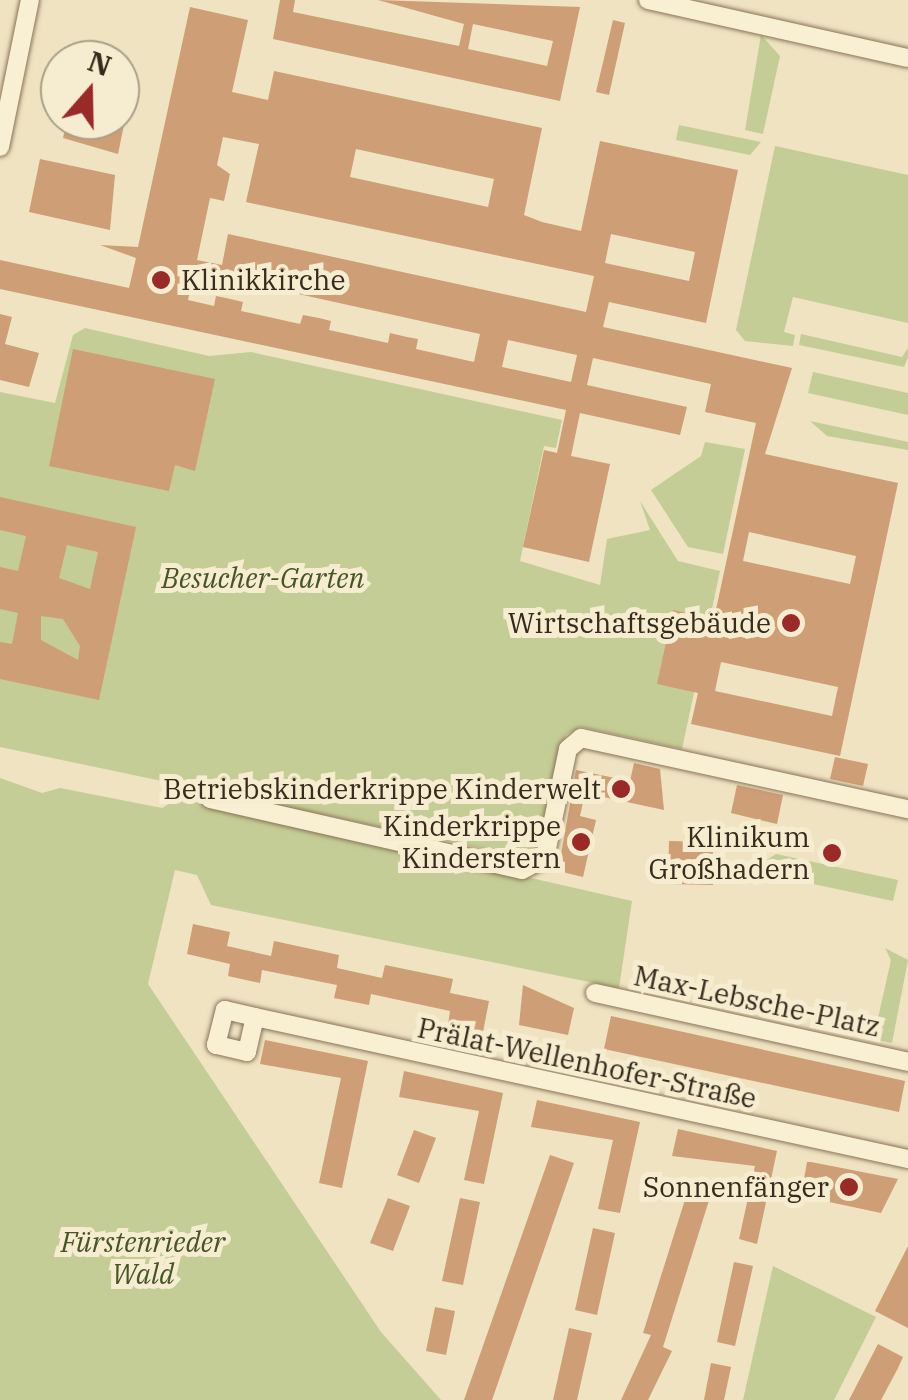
<!DOCTYPE html>
<html>
<head>
<meta charset="utf-8">
<style>
  body { margin:0 }
  #map { position:relative; width:908px; height:1400px; overflow:hidden; background:#efe3c1; font-family:"IBM Plex Serif",serif }
  div>[style] { position:absolute }
  [style*='--x'] { left:calc(var(--x)*1px); top:calc(var(--y)*1px); width:calc(var(--w)*1px); rotate:calc(var(--a)*1deg) }
  .green>* { inset:0; background:#c4cd95 }
  .building>* { inset:0; background:#ce9e76 }
  .roads { filter:drop-shadow(0 0 2px #897458) drop-shadow(0 0 2px #897458) }
  .minor>* { height:18px; margin:-9px; padding:0 9px; transform-origin:9px; border-radius:9px; background:#f9f0d4 }
  .dots>* { width:28px; height:28px; translate:-50% -50%; box-sizing:border-box; border:5px solid #f6edd1; border-radius:50% }
  span { translate:-50% -50%; white-space:nowrap; text-align:center; line-height:1.15; -webkit-text-stroke:10px #f6edd1; paint-order:stroke }
  .poi-label { font-size:28px; color:#382b1d }
  .left { translate:0 -50%; text-align:left }
  .right { translate:-100% -50%; text-align:right }
  .park-label { font-size:28px; color:#465523; font-style:italic }
  .street-label { font-size:28px; color:#382b1d }
  .north { position:absolute; left:40px; top:40px; width:100px; height:100px; box-sizing:border-box; background:#f6edd1; border:2px solid #aa9f89; border-radius:50%; rotate:20deg; font-size:28px; font-weight:700; line-height:40px; text-align:center; color:#382b1d }
  .north::after { content:''; display:block; margin:auto; width:35px; height:45px; background:#992a27; clip-path:polygon(50% 0,100% 100%,50% 72%,0 100%) }
</style>
</head>
<body>
<div id="map">
  <div class="green">
    <div style="clip-path:polygon(761px 35px,780px 56px,763px 134px,745px 130px)"></div>
    <div style="clip-path:polygon(679px 125px,761px 142px,750px 155px,676px 140px)"></div>
    <div style="clip-path:polygon(775px 146px,908px 175px,908px 323px,793px 297px,784px 332px,795px 335px,793px 346px,745px 341px,736px 330px)"></div>
    <div style="clip-path:polygon(85px 328px,209px 356px,251px 352px,562px 420px,556px 448px,544px 446px,520px 561px,600px 585px,607px 539px,650px 530px,640px 501px,678px 561px,720px 571px,682px 749px,581px 727px,566px 735px,533px 859px,0 747px,0 392px,55px 403px,73px 335px)"></div>
    <div style="clip-path:polygon(801px 334px,902px 357px,908px 348px,908px 357px,904px 367px,799px 345px)"></div>
    <div style="clip-path:polygon(813px 372px,908px 393px,908px 415px,808px 393px)"></div>
    <div style="clip-path:polygon(810px 421px,908px 442px,908px 450px,827px 436px)"></div>
    <div style="clip-path:polygon(705px 442px,745px 449px,723px 554px,688px 547px,651px 490px,701px 456px)"></div>
    <div style="clip-path:polygon(0 778px,42px 793px,60px 788px,162px 808px,179px 798px,632px 901px,619px 988px,211px 905px,197px 875px,175px 870px,148px 984px,381px 1332px,441px 1400px,0 1400px)"></div>
    <div style="clip-path:polygon(776px 854px,898px 880px,893px 901px,771px 875px,765px 861px)"></div>
    <div style="clip-path:polygon(885px 948px,908px 960px,892px 1043px,858px 1036px,878px 1018px,891px 960px)"></div>
    <div style="clip-path:polygon(773px 1266px,876px 1317px,834px 1400px,743px 1400px)"></div>
  </div>
  <div class="building">
    <div style="clip-path:polygon(evenodd,280px 0,295px 0,293px 12px,459px 46px,464px 24px,378px 0,580px 7px,560px 101px,273px 39px,280px 0,473px 24px,553px 41px,547px 66px,468px 49px,473px 24px)"></div>
    <div style="clip-path:polygon(evenodd,190px 7px,248px 20px,232px 92px,268px 100px,274px 71px,542px 128px,524px 215px,542px 222px,581px 231px,600px 141px,738px 170px,706px 323px,609px 302px,603px 327px,792px 368px,765px 454px,898px 483px,840px 756px,691px 724px,698px 693px,657px 684px,673px 610px,714px 619px,756px 423px,705px 412px,711px 384px,593px 358px,587px 385px,687px 407px,680px 435px,580px 413px,571px 456px,610px 464px,589px 562px,523px 547px,544px 450px,557px 453px,566px 410px,0 289px,0 260px,129px 288px,136px 258px,100px 245px,138px 247px,190px 7px,223px 137px,259px 144px,246px 202px,594px 276px,586px 312px,228px 234px,222px 265px,197px 260px,210px 198px,224px 201px,230px 174px,217px 165px,223px 137px,190px 7px,356px 149px,494px 179px,488px 207px,350px 177px,356px 149px,190px 7px,611px 234px,695px 252px,689px 281px,605px 263px,611px 234px,190px 7px,194px 271px,480px 334px,474px 362px,416px 349px,418px 339px,407px 337px,390px 333px,388px 343px,329px 330px,331px 321px,319px 318px,303px 315px,300px 324px,241px 311px,243px 302px,226px 298px,216px 296px,214px 306px,188px 300px,194px 271px,190px 7px,508px 340px,577px 355px,571px 382px,502px 367px,508px 340px,190px 7px,749px 532px,856px 556px,850px 584px,743px 561px,749px 532px,190px 7px,721px 662px,838px 687px,832px 716px,715px 691px,721px 662px)"></div>
    <div style="clip-path:polygon(613px 20px,625px 23px,609px 95px,596px 92px)"></div>
    <div style="clip-path:polygon(67px 120px,125px 120px,118px 154px,63px 138px)"></div>
    <div style="clip-path:polygon(40px 159px,115px 175px,110px 230px,29px 212px)"></div>
    <div style="clip-path:polygon(0 314px,12px 317px,5px 344px,39px 353px,29px 387px,0 380px)"></div>
    <div style="clip-path:polygon(73px 349px,215px 379px,195px 471px,175px 465px,169px 491px,49px 466px)"></div>
    <div style="clip-path:polygon(evenodd,0 497px,136px 527px,99px 700px,0 679px,0 642px,12px 644px,18px 613px,0 609px,0 567px,18px 571px,26px 536px,0 530px,0 497px,67px 545px,98px 552px,90px 589px,59px 578px,67px 545px,0 497px,41px 616px,63px 619px,80px 646px,78px 660px,41px 640px,41px 616px)"></div>
    <div style="clip-path:polygon(835px 757px,868px 764px,863px 786px,830px 779px)"></div>
    <div style="clip-path:polygon(634px 763px,660px 769px,664px 810px,585px 793px,580px 816px,596px 820px,583px 877px,558px 871px,576px 770px,630px 781px)"></div>
    <div style="clip-path:polygon(737px 785px,783px 795px,777px 824px,731px 813px)"></div>
    <div style="clip-path:polygon(669px 841px,713px 842px,713px 885px,668px 884px)"></div>
    <div style="clip-path:polygon(193px 924px,230px 932px,227px 946px,271px 956px,274px 941px,339px 955px,337px 968px,382px 978px,385px 965px,453px 979px,450px 993px,489px 1001px,483px 1032px,448px 1025px,450px 1011px,371px 994px,369px 1005px,334px 998px,337px 985px,262px 970px,260px 983px,228px 976px,230px 964px,187px 954px)"></div>
    <div style="clip-path:polygon(523px 985px,574px 1008px,568px 1035px,519px 1025px)"></div>
    <div style="clip-path:polygon(611px 1016px,905px 1081px,899px 1112px,604px 1049px)"></div>
    <div style="clip-path:polygon(265px 1040px,368px 1061px,342px 1188px,319px 1183px,341px 1078px,260px 1064px)"></div>
    <div style="clip-path:polygon(404px 1071px,503px 1093px,484px 1184px,464px 1180px,479px 1111px,399px 1097px)"></div>
    <div style="clip-path:polygon(537px 1100px,640px 1122px,620px 1213px,598px 1209px,613px 1140px,531px 1127px)"></div>
    <div style="clip-path:polygon(678px 1129px,777px 1151px,757px 1244px,739px 1239px,755px 1166px,672px 1156px)"></div>
    <div style="clip-path:polygon(414px 1130px,436px 1138px,419px 1183px,397px 1175px)"></div>
    <div style="clip-path:polygon(550px 1155px,574px 1163px,492px 1400px,464px 1400px)"></div>
    <div style="clip-path:polygon(807px 1162px,811px 1162px,898px 1179px,881px 1213px,801px 1196px)"></div>
    <div style="clip-path:polygon(689px 1187px,711px 1194px,663px 1347px,672px 1351px,648px 1400px,621px 1400px,651px 1335px,643px 1333px)"></div>
    <div style="clip-path:polygon(388px 1198px,410px 1206px,393px 1251px,370px 1243px)"></div>
    <div style="clip-path:polygon(460px 1198px,480px 1202px,463px 1285px,442px 1281px)"></div>
    <div style="clip-path:polygon(593px 1228px,615px 1233px,597px 1315px,575px 1310px)"></div>
    <div style="clip-path:polygon(908px 1246px,908px 1328px,875px 1311px)"></div>
    <div style="clip-path:polygon(734px 1262px,753px 1266px,735px 1346px,717px 1342px)"></div>
    <div style="clip-path:polygon(435px 1307px,455px 1311px,446px 1355px,426px 1351px)"></div>
    <div style="clip-path:polygon(569px 1328px,592px 1333px,577px 1400px,553px 1400px)"></div>
    <div style="clip-path:polygon(878px 1344px,903px 1357px,897px 1370px,881px 1400px,849px 1400px)"></div>
    <div style="clip-path:polygon(711px 1363px,731px 1367px,724px 1400px,704px 1400px)"></div>
  </div>
  <div class="roads">
    <div class="minor">
      <div style="--x:648;--y:0;--w:266;--a:12.6"></div>
      <div style="--x:0;--y:147;--w:150;--a:-78.5"></div>
      <div style="--x:210;--y:799;--w:320;--a:12.8"></div>
      <div style="--x:522;--y:870;--w:26;--a:-28"></div>
      <div style="--x:545;--y:858;--w:111;--a:-78.1"></div>
      <div style="--x:568;--y:749;--w:17;--a:-40"></div>
      <div style="--x:581;--y:738;--w:335;--a:12.3"></div>
      <div style="--x:595;--y:993;--w:321;--a:12.4"></div>
      <div style="--x:225;--y:1010;--w:31;--a:13"></div>
      <div style="--x:255;--y:1017;--w:36;--a:103"></div>
      <div style="--x:247;--y:1052;--w:32;--a:-167"></div>
      <div style="--x:216;--y:1045;--w:36;--a:-76"></div>
      <div style="--x:255;--y:1017;--w:668;--a:12.27"></div>
    </div>
  </div>
  <div class="dots">
    <div style="left:161px;top:280px;background:#992a27"></div>
    <div style="left:791px;top:623px;background:#992a27"></div>
    <div style="left:621px;top:789px;background:#992a27"></div>
    <div style="left:581px;top:842px;background:#992a27"></div>
    <div style="left:832px;top:853px;background:#992a27"></div>
    <div style="left:849px;top:1187px;background:#992a27"></div>
  </div>
  <div class="poi-label">
    <span class="left" style="left:181px;top:280px">Klinikkirche</span>
    <span class="right" style="left:771px;top:623px">Wirtschaftsgebäude</span>
    <span class="right" style="left:601px;top:789px">Betriebskinderkrippe Kinderwelt</span>
    <span class="right" style="left:561px;top:842px">Kinderkrippe<br>Kinderstern</span>
    <span class="right" style="left:810px;top:853px">Klinikum<br>Großhadern</span>
    <span class="right" style="left:829px;top:1187px">Sonnenfänger</span>
  </div>
  <div class="park-label">
    <span style="left:263px;top:578px">Besucher-Garten</span>
    <span style="left:143px;top:1258px">Fürstenrieder<br>Wald</span>
  </div>
  <div class="street-label">
    <span style="left:757px;top:1001px;rotate:12deg">Max-Lebsche-Platz</span>
    <span style="left:587px;top:1063px;rotate:12deg">Prälat-Wellenhofer-Straße</span>
  </div>
  <div class="north">N</div>
</div>
</body>
</html>
